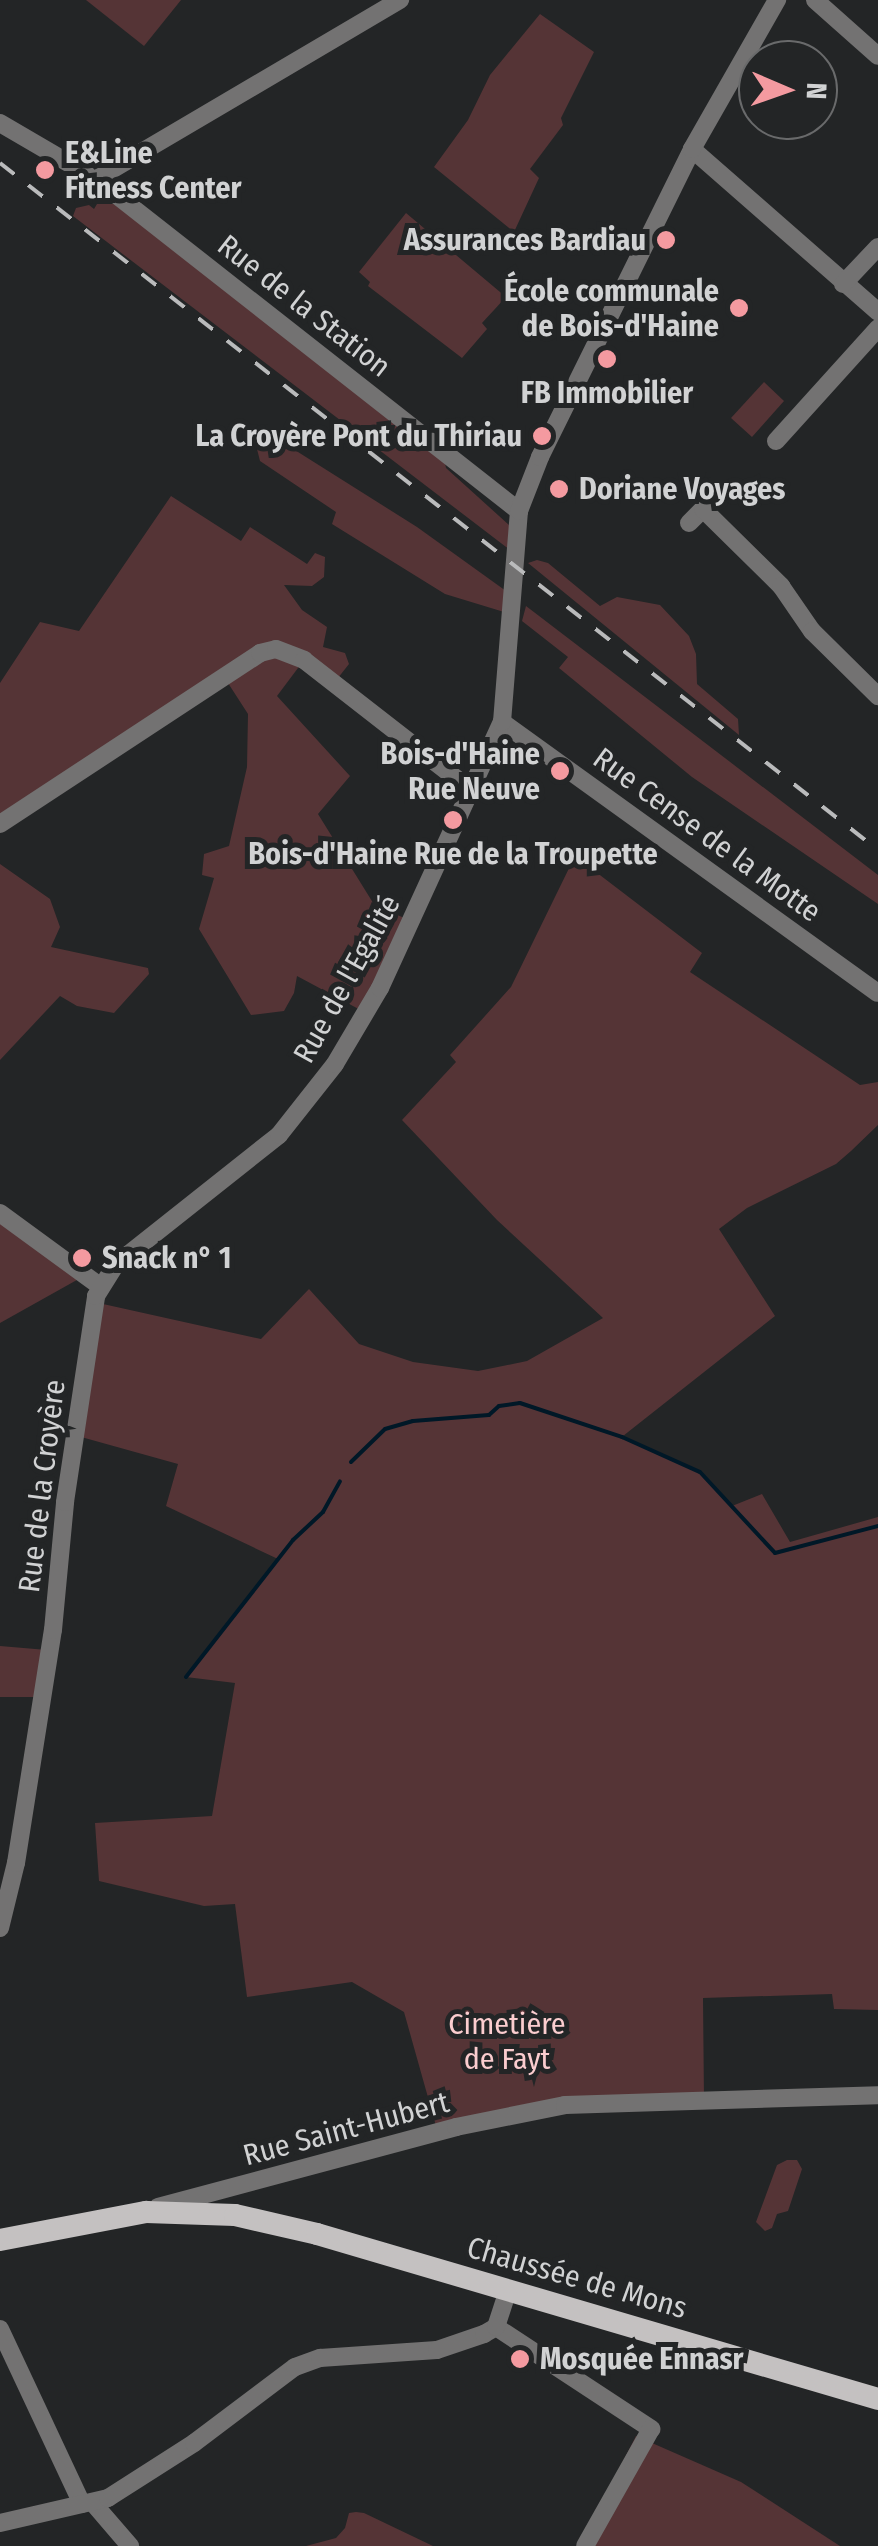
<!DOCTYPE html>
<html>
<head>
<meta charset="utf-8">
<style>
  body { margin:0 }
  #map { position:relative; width:878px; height:2546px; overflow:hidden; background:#232526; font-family:"Fira Sans Condensed",sans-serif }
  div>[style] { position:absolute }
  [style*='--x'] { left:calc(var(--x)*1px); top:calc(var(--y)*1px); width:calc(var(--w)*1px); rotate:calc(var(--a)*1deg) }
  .green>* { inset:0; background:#553436 }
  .stream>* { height:4px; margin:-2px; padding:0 2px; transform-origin:2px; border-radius:2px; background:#001827 }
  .minor>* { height:18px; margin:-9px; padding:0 9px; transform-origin:9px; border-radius:9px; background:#737272 }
  .major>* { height:22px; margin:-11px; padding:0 11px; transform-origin:11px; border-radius:11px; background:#c4c1c1 }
  .rail>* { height:4px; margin-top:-2px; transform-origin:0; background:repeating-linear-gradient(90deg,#babbbc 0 18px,transparent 0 36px) }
  .dots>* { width:28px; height:28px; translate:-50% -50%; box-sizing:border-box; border:5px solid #232526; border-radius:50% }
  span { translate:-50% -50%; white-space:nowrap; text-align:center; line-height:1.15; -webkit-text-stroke:10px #232526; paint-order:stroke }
  .poi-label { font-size:30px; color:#d1d2d3; font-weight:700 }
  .left { translate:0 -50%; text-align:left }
  .right { translate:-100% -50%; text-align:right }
  .street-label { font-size:30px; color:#d1d2d3 }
  .park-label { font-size:30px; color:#fbcdcf }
  .north { position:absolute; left:738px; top:40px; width:100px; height:100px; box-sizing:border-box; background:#232526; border:2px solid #696a6b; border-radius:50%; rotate:92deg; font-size:28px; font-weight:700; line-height:40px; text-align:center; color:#d1d2d3 }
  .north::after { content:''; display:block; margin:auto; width:35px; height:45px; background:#f49aa0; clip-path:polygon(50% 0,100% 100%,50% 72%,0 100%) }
</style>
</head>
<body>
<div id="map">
  <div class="green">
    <div style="clip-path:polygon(86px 0,181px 0,144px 46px)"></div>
    <div style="clip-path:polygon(540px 14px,594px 52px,561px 118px,563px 125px,530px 169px,539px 178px,514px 232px,434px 167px,468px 120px,490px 75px)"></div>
    <div style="clip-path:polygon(97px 204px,117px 204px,442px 448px,446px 468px,509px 525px,510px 550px,73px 216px,76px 208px,89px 205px,94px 209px)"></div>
    <div style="clip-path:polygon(406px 213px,506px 297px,482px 323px,487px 329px,462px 358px,368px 286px,370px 282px,359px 272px)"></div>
    <div style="clip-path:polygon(764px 382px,784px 401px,752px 437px,731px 418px)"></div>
    <div style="clip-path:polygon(253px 433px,298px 452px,417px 527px,506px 591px,504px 612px,445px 594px,332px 524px,336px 512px,260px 461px)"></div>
    <div style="clip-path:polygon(171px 496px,241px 541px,250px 527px,307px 564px,315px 553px,325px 557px,324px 577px,312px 586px,284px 585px,302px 610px,327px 627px,323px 647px,345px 653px,349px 664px,334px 683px,304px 660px,277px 696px,350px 776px,318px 814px,375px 906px,412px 921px,366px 1013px,297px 976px,294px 993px,284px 1011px,251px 1015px,199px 929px,214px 878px,202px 875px,204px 854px,229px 846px,247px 767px,248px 714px,228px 683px,0 824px,0 683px,40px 622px,79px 631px)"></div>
    <div style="clip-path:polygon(537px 560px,548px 563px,600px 606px,617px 597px,660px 605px,689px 636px,696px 654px,697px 684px,738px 719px,739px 735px,528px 563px)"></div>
    <div style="clip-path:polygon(526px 606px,878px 875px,878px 904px,692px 777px,559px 668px,568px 657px,522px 621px)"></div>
    <div style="clip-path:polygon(575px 856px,702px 953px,690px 972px,860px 1085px,878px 1082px,878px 1125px,851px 1151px,836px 1164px,747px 1208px,719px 1229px,775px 1316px,623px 1436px,700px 1472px,732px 1506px,762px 1494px,790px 1542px,878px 1517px,878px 2010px,834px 2009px,832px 1994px,703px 1998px,704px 2099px,591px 2102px,438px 2133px,404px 2012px,352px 1982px,247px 1997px,235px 1904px,204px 1906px,99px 1881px,95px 1823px,212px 1816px,235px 1683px,186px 1677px,278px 1559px,166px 1506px,178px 1464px,74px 1435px,94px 1302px,261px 1339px,309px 1289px,359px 1344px,413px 1362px,478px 1371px,527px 1361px,603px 1318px,497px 1220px,402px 1120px,456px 1062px,450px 1055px,511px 987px)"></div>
    <div style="clip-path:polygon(0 864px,50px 899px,60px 927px,51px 947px,148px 968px,149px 974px,114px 1013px,77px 1006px,60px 996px,0 1060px)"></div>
    <div style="clip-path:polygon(0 1213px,84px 1276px,0 1323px)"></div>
    <div style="clip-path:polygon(0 1646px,47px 1650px,39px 1697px,0 1697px)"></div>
    <div style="clip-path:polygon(787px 2160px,797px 2160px,802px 2169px,788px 2211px,777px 2214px,772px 2228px,765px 2231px,756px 2222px,777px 2165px)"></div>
    <div style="clip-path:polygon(636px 2436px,741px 2482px,840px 2546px,580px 2546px)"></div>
    <div style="clip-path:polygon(356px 2512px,364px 2513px,433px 2546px,306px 2546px,336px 2538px,345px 2528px,349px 2513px)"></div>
  </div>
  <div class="stream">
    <div style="--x:351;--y:1462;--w:47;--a:-44.1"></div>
    <div style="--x:385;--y:1429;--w:29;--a:-16"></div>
    <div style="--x:413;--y:1421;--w:76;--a:-4.5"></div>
    <div style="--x:489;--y:1415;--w:13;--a:-42"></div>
    <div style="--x:499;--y:1406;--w:21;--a:-8"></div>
    <div style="--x:520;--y:1403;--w:108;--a:18.4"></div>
    <div style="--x:622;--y:1437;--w:85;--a:24.2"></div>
    <div style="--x:700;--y:1472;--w:110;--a:47.2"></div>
    <div style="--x:775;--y:1553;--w:106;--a:-14.7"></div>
    <div style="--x:186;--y:1677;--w:174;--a:-52"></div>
    <div style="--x:293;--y:1540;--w:41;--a:-43"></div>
    <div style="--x:323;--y:1512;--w:35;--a:-61"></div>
  </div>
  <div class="minor">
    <div style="--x:815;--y:0;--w:84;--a:41.6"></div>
    <div style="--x:0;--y:123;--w:111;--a:30.3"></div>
    <div style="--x:96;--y:179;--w:538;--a:38.13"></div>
    <div style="--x:692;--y:149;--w:247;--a:41.2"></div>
    <div style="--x:96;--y:179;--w:353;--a:-30.5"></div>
    <div style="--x:843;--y:284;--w:51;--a:-46.6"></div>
    <div style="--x:776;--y:441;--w:152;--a:-47.9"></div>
    <div style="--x:689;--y:523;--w:20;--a:-45"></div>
    <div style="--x:703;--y:509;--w:110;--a:44.6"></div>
    <div style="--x:781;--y:586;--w:55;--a:55.4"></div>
    <div style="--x:812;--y:631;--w:93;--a:44.6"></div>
    <div style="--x:502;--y:722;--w:463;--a:35.8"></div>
    <div style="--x:0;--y:824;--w:311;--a:-33.3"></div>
    <div style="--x:260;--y:653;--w:16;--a:-14"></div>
    <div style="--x:276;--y:649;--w:30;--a:21"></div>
    <div style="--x:304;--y:660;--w:212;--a:37.9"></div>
    <div style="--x:0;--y:1213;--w:125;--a:36.2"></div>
    <div style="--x:0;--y:1928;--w:67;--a:-76.2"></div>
    <div style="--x:16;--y:1863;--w:236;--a:-81"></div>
    <div style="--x:53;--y:1630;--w:129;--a:-84.6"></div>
    <div style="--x:65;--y:1502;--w:208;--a:-81.4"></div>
    <div style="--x:96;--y:1296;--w:36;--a:-58"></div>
    <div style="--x:115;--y:1265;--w:209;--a:-38.4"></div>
    <div style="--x:279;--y:1135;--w:90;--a:-51.7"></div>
    <div style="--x:335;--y:1064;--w:88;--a:-59.4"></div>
    <div style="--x:380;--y:988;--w:293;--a:-65.4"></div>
    <div style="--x:502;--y:722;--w:212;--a:-85.4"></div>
    <div style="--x:519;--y:511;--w:58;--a:-68.7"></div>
    <div style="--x:540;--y:457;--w:343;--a:-63.7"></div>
    <div style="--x:692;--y:149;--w:172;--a:-60.3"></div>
    <div style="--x:158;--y:2207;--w:309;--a:-15"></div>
    <div style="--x:456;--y:2127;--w:111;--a:-11.4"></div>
    <div style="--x:565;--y:2105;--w:313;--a:-1.8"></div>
    <div style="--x:496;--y:2327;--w:186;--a:33.3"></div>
    <div style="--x:651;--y:2429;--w:134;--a:119.4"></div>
    <div style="--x:0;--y:2329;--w:193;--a:64.9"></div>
    <div style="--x:93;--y:2503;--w:57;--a:49.3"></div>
    <div style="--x:0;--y:2523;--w:111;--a:-13"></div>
    <div style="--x:108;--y:2498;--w:102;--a:-32.6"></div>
    <div style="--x:194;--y:2443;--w:126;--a:-37"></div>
    <div style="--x:295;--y:2367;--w:27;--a:-20"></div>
    <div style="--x:320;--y:2358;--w:117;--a:-3.9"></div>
    <div style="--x:437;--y:2350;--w:50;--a:-18.8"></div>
    <div style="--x:484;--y:2334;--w:14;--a:-30"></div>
    <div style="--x:496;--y:2327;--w:39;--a:-72"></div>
  </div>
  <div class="major">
    <div style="--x:0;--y:2240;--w:149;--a:-10.9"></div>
    <div style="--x:146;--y:2212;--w:89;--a:1.9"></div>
    <div style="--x:235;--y:2215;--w:84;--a:13"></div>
    <div style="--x:317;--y:2234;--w:585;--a:16.39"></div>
  </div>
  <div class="rail">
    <div style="--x:0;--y:163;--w:1115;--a:38.04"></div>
  </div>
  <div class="dots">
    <div style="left:45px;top:170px;background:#f49aa0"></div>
    <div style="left:666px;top:240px;background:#f49aa0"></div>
    <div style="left:739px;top:308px;background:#f49aa0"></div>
    <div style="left:607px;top:359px;background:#f49aa0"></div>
    <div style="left:542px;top:436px;background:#f49aa0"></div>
    <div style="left:559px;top:489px;background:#f49aa0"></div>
    <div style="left:560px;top:771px;background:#f49aa0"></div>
    <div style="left:453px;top:820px;background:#f49aa0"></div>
    <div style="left:82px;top:1258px;background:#f49aa0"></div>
    <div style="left:520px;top:2359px;background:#f49aa0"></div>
  </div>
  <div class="poi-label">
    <span class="left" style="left:65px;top:170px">E&amp;Line<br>Fitness Center</span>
    <span class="right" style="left:646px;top:240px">Assurances Bardiau</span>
    <span class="right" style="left:719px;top:308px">École communale<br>de Bois-d'Haine</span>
    <span style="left:607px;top:393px">FB Immobilier</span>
    <span class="right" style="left:522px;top:436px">La Croyère Pont du Thiriau</span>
    <span class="left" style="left:579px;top:489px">Doriane Voyages</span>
    <span class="right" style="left:540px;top:771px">Bois-d'Haine<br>Rue Neuve</span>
    <span style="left:453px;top:854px">Bois-d'Haine Rue de la Troupette</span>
    <span class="left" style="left:102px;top:1258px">Snack n° 1</span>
    <span class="left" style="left:540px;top:2359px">Mosquée Ennasr</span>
  </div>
  <div class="street-label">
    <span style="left:304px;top:306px;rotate:38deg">Rue de la Station</span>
    <span style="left:707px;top:835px;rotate:36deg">Rue Cense de la Motte</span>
    <span style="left:347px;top:979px;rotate:-61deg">Rue de l'Egalité</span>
    <span style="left:42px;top:1486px;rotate:-83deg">Rue de la Croyère</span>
    <span style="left:346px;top:2129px;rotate:-15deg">Rue Saint-Hubert</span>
    <span style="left:577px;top:2278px;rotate:16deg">Chaussée de Mons</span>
  </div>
  <div class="park-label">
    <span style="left:507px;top:2041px">Cimetière<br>de Fayt</span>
  </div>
  <div class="north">N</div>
</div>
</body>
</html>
